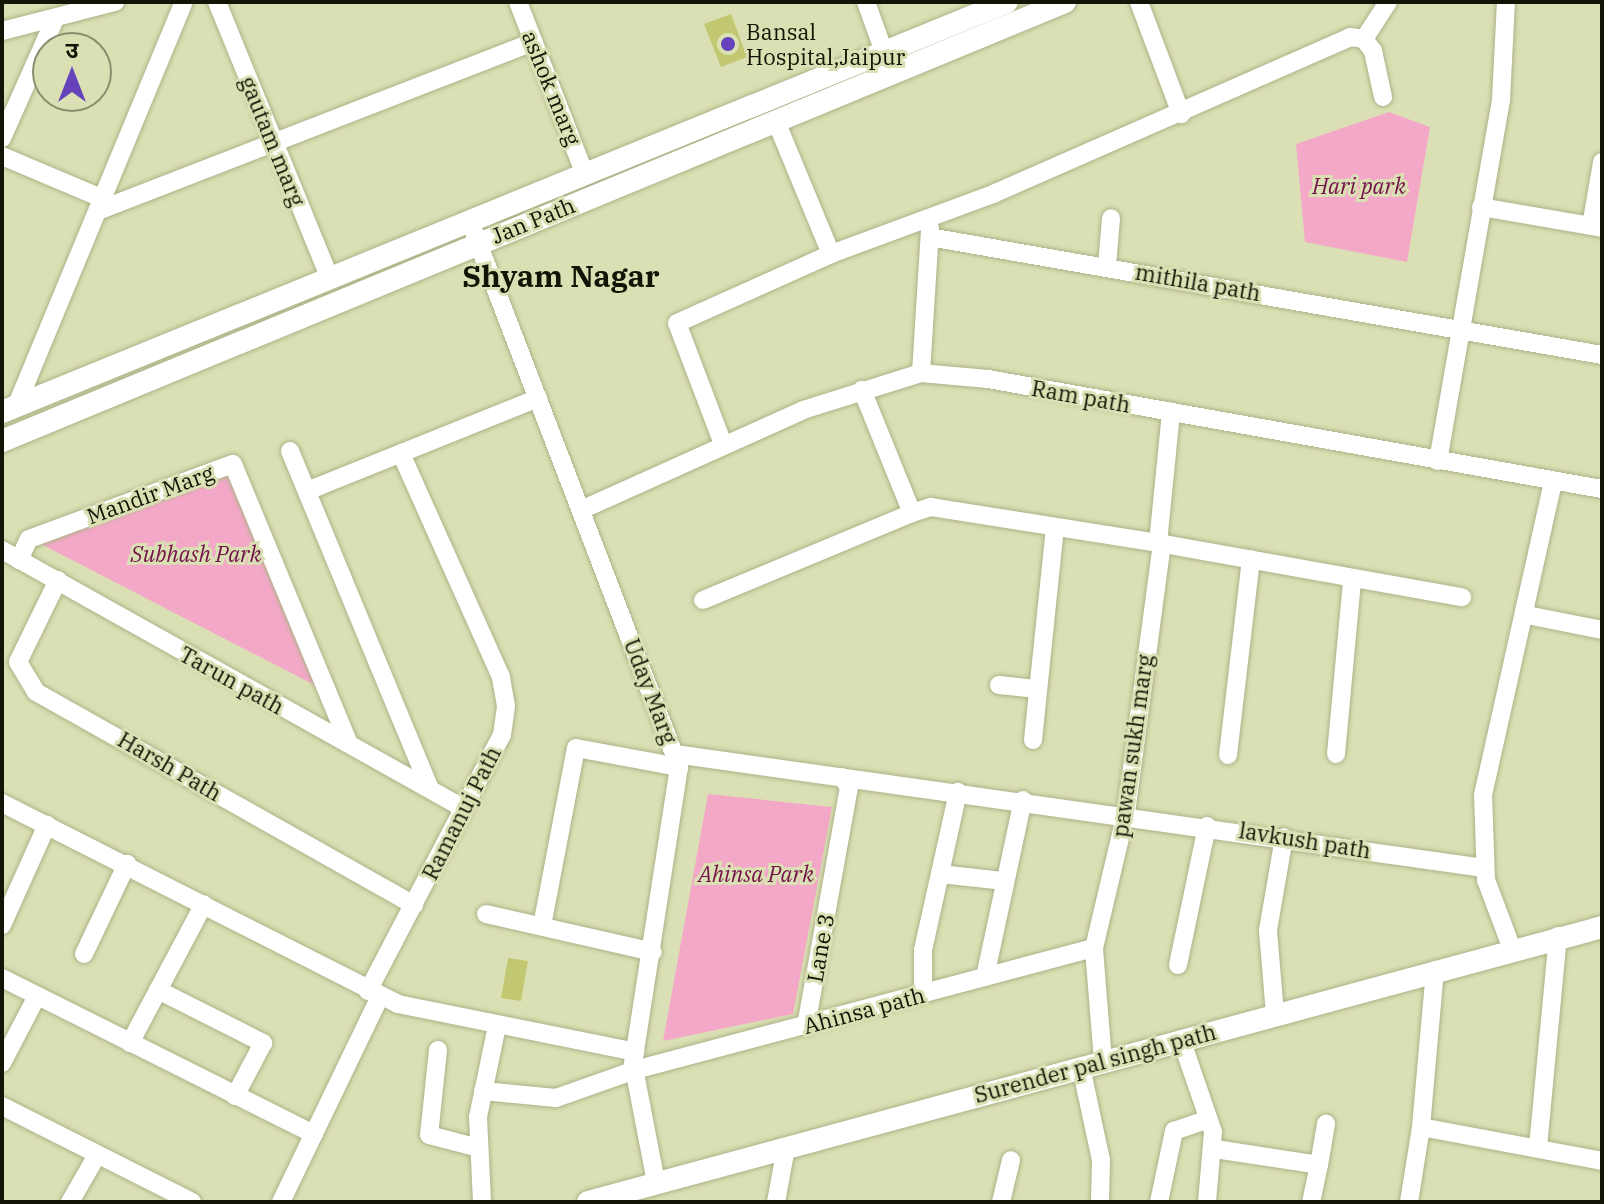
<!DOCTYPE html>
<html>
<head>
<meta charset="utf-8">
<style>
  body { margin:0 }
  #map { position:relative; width:1604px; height:1204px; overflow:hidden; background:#dbe0b4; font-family:"IBM Plex Serif","Noto Sans Devanagari",serif }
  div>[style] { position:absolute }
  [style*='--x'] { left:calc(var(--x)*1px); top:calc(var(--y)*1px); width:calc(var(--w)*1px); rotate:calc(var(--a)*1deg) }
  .green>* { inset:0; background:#f4a8c8 }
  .building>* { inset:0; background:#c1c871 }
  .roads { filter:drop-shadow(0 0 2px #aeb288) drop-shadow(0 0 2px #aeb288) }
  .minor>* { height:18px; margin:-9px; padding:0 9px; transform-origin:9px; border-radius:9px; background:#fff }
  .tertiary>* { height:22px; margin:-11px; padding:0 11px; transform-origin:11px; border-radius:11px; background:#fff }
  .dots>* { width:22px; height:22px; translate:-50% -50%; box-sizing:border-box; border:4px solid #dbe0b4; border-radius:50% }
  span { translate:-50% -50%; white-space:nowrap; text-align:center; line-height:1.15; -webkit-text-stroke:6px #dbe0b4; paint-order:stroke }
  .poi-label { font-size:22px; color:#131405 }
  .left { translate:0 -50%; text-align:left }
  .street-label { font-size:22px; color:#131405 }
  .park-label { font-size:22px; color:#741149; font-style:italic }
  .district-label { font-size:30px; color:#131405; font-weight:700 }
  .frame { position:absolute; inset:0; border:4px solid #131405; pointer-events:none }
  .north { position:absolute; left:32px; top:32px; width:80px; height:80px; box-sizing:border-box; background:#dbe0b4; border:2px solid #8b8e6e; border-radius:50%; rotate:0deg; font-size:22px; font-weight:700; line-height:32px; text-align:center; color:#131405 }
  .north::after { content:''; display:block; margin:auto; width:28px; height:36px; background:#6743bb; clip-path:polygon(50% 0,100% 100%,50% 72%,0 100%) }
</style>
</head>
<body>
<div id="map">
  <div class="green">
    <div style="clip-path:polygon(1389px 112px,1430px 127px,1407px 262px,1305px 242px,1296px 144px)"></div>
    <div style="clip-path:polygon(230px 474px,326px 691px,41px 544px)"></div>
    <div style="clip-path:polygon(708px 794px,832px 807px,793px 1014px,663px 1041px)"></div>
  </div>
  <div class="building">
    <div style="clip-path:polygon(731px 14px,747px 57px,721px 67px,704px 24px)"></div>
    <div style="clip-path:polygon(508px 958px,528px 961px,521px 1001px,501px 998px)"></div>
  </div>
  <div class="roads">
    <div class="minor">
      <div style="--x:217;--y:2;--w:299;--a:67.8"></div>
      <div style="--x:518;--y:2;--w:186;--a:68.8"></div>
      <div style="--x:866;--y:2;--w:53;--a:70.2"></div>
      <div style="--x:1139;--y:2;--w:120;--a:69.4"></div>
      <div style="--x:2;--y:31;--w:117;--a:-14.4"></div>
      <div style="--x:1364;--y:39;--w:44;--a:-57"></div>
      <div style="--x:2;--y:138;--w:130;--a:-66"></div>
      <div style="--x:2;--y:156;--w:111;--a:22.9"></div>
      <div style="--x:1481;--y:207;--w:123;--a:9.8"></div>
      <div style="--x:100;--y:210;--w:465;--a:-21.2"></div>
      <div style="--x:470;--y:222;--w:584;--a:69.02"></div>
      <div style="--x:679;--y:767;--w:300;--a:98.8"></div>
      <div style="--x:633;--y:1063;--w:122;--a:79.1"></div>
      <div style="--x:1591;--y:226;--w:65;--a:-80.2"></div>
      <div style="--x:935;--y:238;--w:677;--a:9.95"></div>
      <div style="--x:831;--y:254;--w:173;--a:-20.3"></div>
      <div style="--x:993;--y:194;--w:390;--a:-23.7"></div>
      <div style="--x:1350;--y:37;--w:14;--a:8"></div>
      <div style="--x:1364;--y:39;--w:15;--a:53"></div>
      <div style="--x:1373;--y:51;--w:47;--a:77.7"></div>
      <div style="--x:1107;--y:266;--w:48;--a:-85.2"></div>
      <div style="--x:921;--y:373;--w:145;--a:-86.4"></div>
      <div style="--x:16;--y:407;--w:438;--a:-67.5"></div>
      <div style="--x:723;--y:444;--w:129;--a:-110.8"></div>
      <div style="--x:677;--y:323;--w:169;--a:-24.1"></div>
      <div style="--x:831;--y:254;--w:144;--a:-112.5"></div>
      <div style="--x:290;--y:451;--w:363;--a:67.5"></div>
      <div style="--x:1438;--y:461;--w:366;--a:-80.1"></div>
      <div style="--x:1501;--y:100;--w:98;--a:-87.1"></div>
      <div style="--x:307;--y:491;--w:249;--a:-21.9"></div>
      <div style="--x:581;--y:510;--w:243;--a:-24.2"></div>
      <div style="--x:803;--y:410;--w:124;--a:-17.4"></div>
      <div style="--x:921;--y:373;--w:67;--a:5.1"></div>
      <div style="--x:988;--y:379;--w:624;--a:10.16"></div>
      <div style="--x:912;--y:513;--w:20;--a:-18"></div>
      <div style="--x:931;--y:507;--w:230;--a:9"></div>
      <div style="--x:1158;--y:543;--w:132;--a:-84.3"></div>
      <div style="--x:1158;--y:543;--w:309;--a:10.1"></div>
      <div style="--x:2;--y:550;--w:528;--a:29.23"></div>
      <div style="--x:19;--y:560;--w:23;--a:-65"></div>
      <div style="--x:29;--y:539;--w:217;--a:-20.2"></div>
      <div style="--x:233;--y:464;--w:303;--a:67.5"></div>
      <div style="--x:58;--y:580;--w:91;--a:116"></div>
      <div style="--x:18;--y:662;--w:35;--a:59"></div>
      <div style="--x:36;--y:692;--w:434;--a:29.4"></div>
      <div style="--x:703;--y:600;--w:226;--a:-22.6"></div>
      <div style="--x:912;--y:513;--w:133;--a:-112.1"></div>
      <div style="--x:1527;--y:615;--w:76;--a:11.3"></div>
      <div style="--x:999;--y:685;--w:39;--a:6"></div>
      <div style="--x:1033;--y:740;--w:214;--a:-84.1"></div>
      <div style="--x:675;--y:754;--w:817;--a:8.02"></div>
      <div style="--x:1336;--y:754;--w:175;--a:-84.7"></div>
      <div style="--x:1228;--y:755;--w:197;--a:-83.3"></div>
      <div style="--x:2;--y:803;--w:444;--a:26.9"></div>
      <div style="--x:398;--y:1004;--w:242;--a:11.4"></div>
      <div style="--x:940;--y:874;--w:63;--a:6.3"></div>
      <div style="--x:486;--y:914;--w:171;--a:12.8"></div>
      <div style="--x:2;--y:925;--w:110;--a:-65.8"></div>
      <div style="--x:542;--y:926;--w:181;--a:-79.2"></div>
      <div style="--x:576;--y:748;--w:105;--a:10.5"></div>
      <div style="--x:1512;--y:949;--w:74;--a:-110.6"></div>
      <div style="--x:1486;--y:880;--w:85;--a:-92"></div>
      <div style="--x:1483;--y:795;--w:322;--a:-77.4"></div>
      <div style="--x:84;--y:954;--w:100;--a:-64.5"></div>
      <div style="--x:1178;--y:965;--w:142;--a:-78.2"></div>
      <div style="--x:1435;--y:970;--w:158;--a:95.1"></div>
      <div style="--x:1421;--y:1127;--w:184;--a:10.6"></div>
      <div style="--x:985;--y:977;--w:181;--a:-77.9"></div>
      <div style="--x:2;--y:978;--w:349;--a:26.6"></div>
      <div style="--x:158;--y:990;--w:118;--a:26.8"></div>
      <div style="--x:263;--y:1043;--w:60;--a:117.8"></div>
      <div style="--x:368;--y:991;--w:289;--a:-62.4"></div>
      <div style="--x:502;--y:735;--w:29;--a:-82"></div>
      <div style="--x:506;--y:706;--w:29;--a:-100"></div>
      <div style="--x:501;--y:677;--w:245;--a:-114.1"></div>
      <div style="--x:923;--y:993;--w:43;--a:-90"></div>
      <div style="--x:923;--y:950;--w:162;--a:-77.5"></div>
      <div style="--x:1275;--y:1014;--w:84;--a:-94.8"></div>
      <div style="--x:1268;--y:930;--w:94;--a:-80.2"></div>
      <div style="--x:806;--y:1026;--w:243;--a:-79.8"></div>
      <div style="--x:849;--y:787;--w:12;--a:-125"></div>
      <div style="--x:1181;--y:1039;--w:98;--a:71"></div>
      <div style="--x:1213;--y:1132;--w:70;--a:94.9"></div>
      <div style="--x:130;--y:1043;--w:157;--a:-62"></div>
      <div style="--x:438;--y:1050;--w:85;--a:96"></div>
      <div style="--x:429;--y:1135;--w:48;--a:14.6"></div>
      <div style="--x:1103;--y:1061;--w:113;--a:-94.6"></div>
      <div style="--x:1094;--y:948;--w:139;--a:-76.7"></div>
      <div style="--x:1126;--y:813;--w:272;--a:-82.4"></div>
      <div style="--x:2;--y:1063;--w:76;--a:-62.4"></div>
      <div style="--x:1081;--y:1067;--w:95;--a:77.9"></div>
      <div style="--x:1101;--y:1160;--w:42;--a:91.4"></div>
      <div style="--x:483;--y:1091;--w:73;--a:5.5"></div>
      <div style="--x:556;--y:1098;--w:84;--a:-19.5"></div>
      <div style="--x:635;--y:1070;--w:475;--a:-14.9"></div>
      <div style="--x:2;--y:1106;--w:213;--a:26.8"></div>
      <div style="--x:1538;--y:1147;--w:212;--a:-84.6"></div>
      <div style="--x:1215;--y:1149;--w:105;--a:8.7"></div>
      <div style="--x:1319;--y:1165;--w:38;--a:102"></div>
      <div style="--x:1319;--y:1165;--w:42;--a:-80.3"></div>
      <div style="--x:70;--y:1202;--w:54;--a:-60.1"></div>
      <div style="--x:281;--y:1202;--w:229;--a:-64.3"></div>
      <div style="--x:482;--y:1202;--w:85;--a:-92.7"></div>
      <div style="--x:478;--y:1117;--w:93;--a:-78.2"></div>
      <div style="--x:776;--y:1202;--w:55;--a:-79.5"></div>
      <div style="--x:1001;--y:1202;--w:43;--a:-76.6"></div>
      <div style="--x:1159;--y:1202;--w:73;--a:-78.1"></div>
      <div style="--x:1174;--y:1131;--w:36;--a:-19"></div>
      <div style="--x:1409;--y:1202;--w:76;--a:-80.9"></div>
    </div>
    <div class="tertiary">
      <div style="--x:2;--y:412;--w:1085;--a:-22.19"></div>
      <div style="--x:2;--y:441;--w:1150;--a:-22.44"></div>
      <div style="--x:588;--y:1202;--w:1051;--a:-15.17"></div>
    </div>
  </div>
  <div class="dots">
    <div style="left:728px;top:44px;background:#6743bb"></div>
  </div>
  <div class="poi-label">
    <span class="left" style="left:746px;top:44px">Bansal<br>Hospital,Jaipur</span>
  </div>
  <div class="street-label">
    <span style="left:552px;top:88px;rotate:68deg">ashok marg</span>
    <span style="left:273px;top:141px;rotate:68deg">gautam marg</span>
    <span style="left:533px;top:220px;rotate:-22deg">Jan Path</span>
    <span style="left:1198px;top:282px;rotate:10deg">mithila path</span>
    <span style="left:1081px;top:396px;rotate:10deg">Ram path</span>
    <span style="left:150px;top:494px;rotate:-20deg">Mandir Marg</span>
    <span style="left:232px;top:680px;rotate:29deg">Tarun path</span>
    <span style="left:651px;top:691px;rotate:69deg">Uday Marg</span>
    <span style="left:1132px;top:746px;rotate:-82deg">pawan sukh marg</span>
    <span style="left:170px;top:766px;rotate:30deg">Harsh Path</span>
    <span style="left:461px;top:813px;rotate:-63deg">Ramanuj Path</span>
    <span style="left:1305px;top:840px;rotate:9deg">lavkush path</span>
    <span style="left:820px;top:948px;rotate:-80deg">Lane 3</span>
    <span style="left:864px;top:1010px;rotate:-15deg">Ahinsa path</span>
    <span style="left:1095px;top:1063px;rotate:-15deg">Surender pal singh path</span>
  </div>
  <div class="park-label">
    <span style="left:1359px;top:186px">Hari park</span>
    <span style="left:196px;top:554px">Subhash Park</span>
    <span style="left:756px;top:874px">Ahinsa Park</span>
  </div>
  <div class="district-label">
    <span style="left:561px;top:276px">Shyam Nagar</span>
  </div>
  <div class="frame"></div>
  <div class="north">उ</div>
</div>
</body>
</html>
